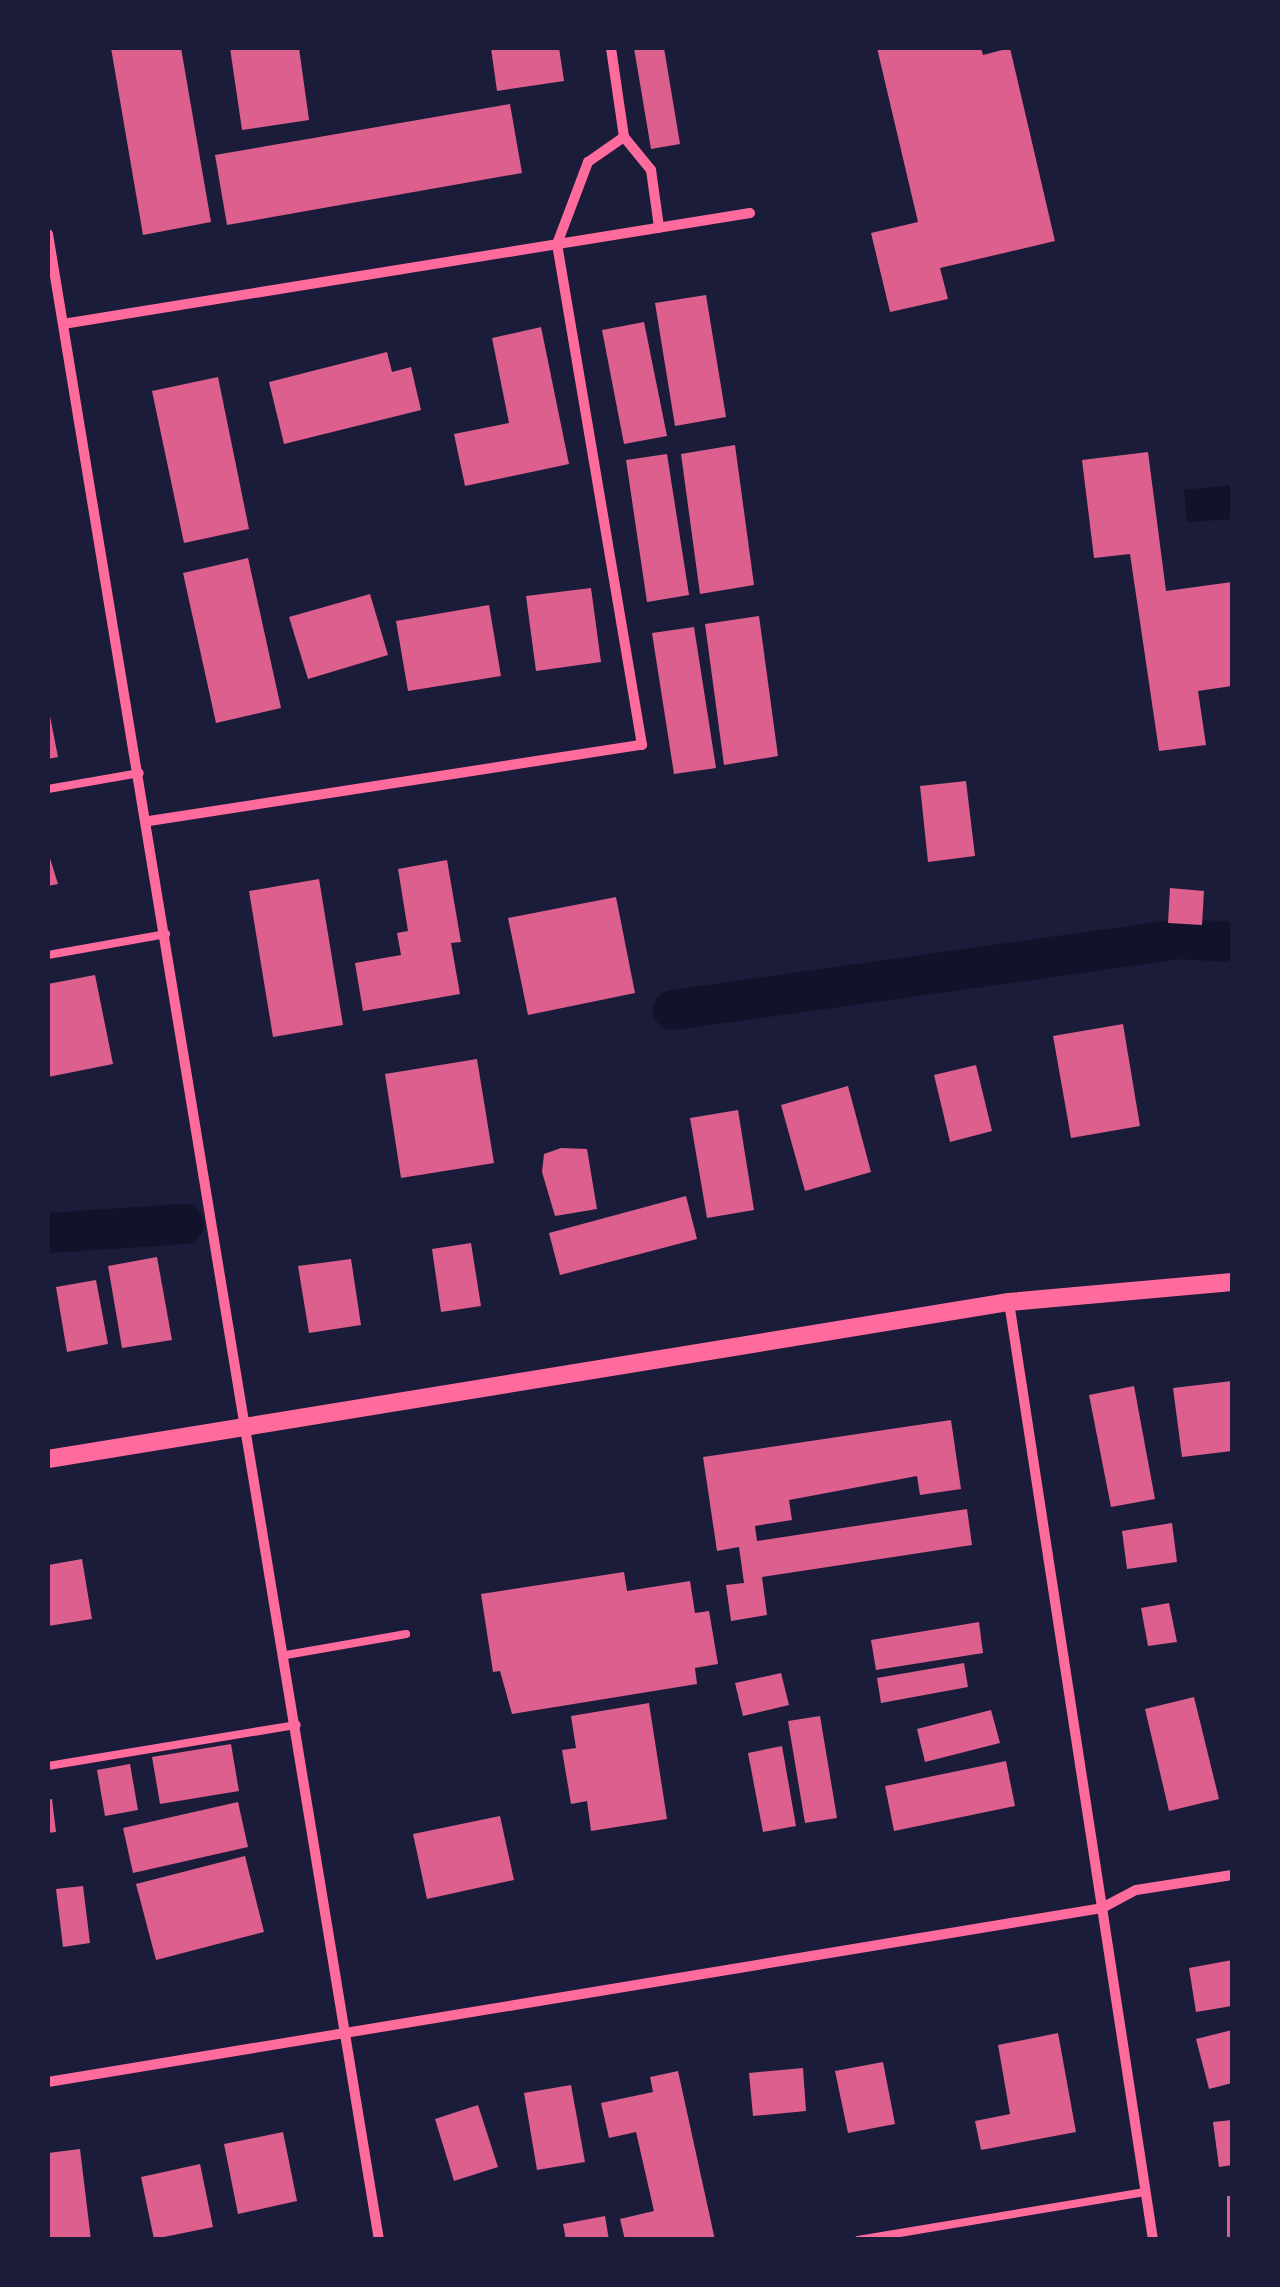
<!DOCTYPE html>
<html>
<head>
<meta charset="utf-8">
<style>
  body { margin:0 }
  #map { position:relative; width:1280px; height:2287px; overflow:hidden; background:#1b1b3a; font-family:Signika,sans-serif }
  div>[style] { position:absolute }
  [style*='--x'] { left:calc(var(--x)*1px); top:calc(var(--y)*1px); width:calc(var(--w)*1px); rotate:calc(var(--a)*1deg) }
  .water>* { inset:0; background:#12122b }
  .canal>* { height:40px; margin:-20px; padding:0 20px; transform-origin:20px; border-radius:20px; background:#12122b }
  .building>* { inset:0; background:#dd5f8e }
  .service>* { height:8px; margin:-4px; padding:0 4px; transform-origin:4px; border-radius:4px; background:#ff6b9d }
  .minor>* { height:10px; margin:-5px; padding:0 5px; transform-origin:5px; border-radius:5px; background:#ff6b9d }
  .tertiary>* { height:18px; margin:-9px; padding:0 9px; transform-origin:9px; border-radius:9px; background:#ff6b9d }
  span { translate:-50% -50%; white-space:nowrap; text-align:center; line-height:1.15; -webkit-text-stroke:9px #1b1b3a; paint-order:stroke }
  .frame { position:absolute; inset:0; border:50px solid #1b1b3a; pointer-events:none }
</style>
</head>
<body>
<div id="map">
  <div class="water">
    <div style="clip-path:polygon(1232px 485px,1232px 519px,1187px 522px,1184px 490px)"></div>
  </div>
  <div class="canal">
    <div style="--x:673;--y:1010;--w:512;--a:-7.97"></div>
    <div style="--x:1180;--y:939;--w:52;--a:3.3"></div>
    <div style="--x:48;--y:1233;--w:136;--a:-3.8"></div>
  </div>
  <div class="building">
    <div style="clip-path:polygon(111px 48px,181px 48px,211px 222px,143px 235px)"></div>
    <div style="clip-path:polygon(230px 48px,299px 48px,309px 120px,242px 130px)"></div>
    <div style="clip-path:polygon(491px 48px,559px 48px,564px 81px,497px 91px)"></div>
    <div style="clip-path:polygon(634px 48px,664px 48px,680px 144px,651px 149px)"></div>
    <div style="clip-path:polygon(877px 48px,981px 48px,983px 55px,1010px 48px,1055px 241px,940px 268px,948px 299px,890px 312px,871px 233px,918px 222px)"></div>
    <div style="clip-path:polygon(510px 104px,522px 173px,227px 225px,215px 155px)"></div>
    <div style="clip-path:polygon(706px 295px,726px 417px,675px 426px,655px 303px)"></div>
    <div style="clip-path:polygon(644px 322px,667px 436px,624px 444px,602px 330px)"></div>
    <div style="clip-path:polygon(541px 327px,569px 464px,465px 486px,454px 434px,509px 423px,492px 338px)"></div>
    <div style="clip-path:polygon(387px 352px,392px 372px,411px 367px,421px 410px,284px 444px,269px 382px)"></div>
    <div style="clip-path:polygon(218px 377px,249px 529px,184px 543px,152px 391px)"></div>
    <div style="clip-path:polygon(735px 445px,754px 585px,700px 594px,681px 454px)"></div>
    <div style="clip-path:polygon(1148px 452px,1166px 591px,1232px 582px,1232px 686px,1198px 691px,1206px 745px,1159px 751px,1130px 554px,1094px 558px,1082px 460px)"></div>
    <div style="clip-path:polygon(667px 454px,689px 595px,647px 602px,626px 460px)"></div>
    <div style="clip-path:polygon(248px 558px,281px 708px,216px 723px,183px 573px)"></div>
    <div style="clip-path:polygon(591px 588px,601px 662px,536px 671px,526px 596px)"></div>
    <div style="clip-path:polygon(370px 594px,388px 655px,308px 679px,289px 617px)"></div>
    <div style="clip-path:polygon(489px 605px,501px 676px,408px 691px,396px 621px)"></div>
    <div style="clip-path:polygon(759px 616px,778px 756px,724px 765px,705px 624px)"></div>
    <div style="clip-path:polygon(694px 627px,716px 768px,674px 774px,652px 633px)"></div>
    <div style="clip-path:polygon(48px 706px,58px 757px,48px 759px)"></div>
    <div style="clip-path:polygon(966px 781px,975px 856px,928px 862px,920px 786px)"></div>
    <div style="clip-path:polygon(48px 852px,58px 884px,48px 886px)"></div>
    <div style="clip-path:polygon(447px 860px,461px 942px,451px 943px,460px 994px,363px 1011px,355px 963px,401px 955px,397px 933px,408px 931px,398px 869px)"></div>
    <div style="clip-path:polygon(319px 879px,343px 1025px,273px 1037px,249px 891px)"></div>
    <div style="clip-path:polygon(1170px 888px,1204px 891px,1202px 925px,1168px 923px)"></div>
    <div style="clip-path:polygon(616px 897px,635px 993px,528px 1015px,508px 918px)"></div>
    <div style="clip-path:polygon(95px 975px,113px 1064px,48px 1077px,48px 984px)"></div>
    <div style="clip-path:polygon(1123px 1024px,1140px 1126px,1071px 1138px,1053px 1036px)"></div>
    <div style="clip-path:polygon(477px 1059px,494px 1163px,401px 1178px,385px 1074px)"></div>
    <div style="clip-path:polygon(976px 1065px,992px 1131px,950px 1142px,934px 1075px)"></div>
    <div style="clip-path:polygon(848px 1086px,871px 1172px,805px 1191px,781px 1105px)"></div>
    <div style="clip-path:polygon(738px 1110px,754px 1210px,707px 1218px,690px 1118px)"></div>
    <div style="clip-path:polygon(561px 1148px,587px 1149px,597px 1209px,555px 1216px,542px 1172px,544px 1154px)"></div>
    <div style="clip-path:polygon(686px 1196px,697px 1239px,560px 1275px,549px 1233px)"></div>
    <div style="clip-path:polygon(471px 1243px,481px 1306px,441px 1312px,432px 1249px)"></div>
    <div style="clip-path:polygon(157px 1257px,172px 1340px,122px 1348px,108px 1266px)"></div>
    <div style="clip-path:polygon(351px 1259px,361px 1325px,309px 1333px,298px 1266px)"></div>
    <div style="clip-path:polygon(96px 1280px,108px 1344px,67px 1352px,56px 1287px)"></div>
    <div style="clip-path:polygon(1232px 1381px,1232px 1451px,1182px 1457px,1173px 1388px)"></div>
    <div style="clip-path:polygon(1134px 1386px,1155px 1499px,1111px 1507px,1089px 1395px)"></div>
    <div style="clip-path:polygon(951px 1420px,961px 1489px,920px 1495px,917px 1476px,789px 1500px,792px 1520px,755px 1526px,757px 1541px,967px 1509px,972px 1545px,762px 1577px,767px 1615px,731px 1621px,726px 1585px,744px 1583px,739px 1547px,717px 1551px,703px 1457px)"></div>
    <div style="clip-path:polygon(1172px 1523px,1177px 1562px,1127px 1569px,1122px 1531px)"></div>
    <div style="clip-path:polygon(82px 1559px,92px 1619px,48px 1626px,48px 1565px)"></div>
    <div style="clip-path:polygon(624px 1572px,627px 1591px,690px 1581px,695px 1613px,709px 1611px,718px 1664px,695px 1668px,697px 1684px,512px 1714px,500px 1671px,493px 1672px,481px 1594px)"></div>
    <div style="clip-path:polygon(1169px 1603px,1177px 1642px,1148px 1646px,1141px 1608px)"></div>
    <div style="clip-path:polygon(979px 1622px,983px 1653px,876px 1670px,871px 1640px)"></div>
    <div style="clip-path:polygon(964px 1663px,968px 1687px,881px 1703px,877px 1678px)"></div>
    <div style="clip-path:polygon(781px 1673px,789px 1705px,743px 1716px,735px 1683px)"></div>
    <div style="clip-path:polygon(1194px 1697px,1219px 1799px,1169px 1811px,1145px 1709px)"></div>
    <div style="clip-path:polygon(649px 1703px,667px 1819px,591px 1831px,587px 1801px,571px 1804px,562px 1750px,576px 1748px,571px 1716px)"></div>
    <div style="clip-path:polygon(991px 1710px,1000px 1743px,925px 1762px,917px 1729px)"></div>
    <div style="clip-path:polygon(820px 1716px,837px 1818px,805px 1823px,788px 1721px)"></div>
    <div style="clip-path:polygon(231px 1744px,239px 1791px,160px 1804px,152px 1757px)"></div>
    <div style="clip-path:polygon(782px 1746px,796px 1826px,763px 1832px,748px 1753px)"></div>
    <div style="clip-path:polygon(1006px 1761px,1015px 1806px,894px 1831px,885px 1786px)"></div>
    <div style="clip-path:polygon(130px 1764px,138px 1810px,105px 1816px,97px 1770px)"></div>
    <div style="clip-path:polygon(52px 1799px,56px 1832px,48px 1833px,48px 1800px)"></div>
    <div style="clip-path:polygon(238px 1802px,248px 1847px,133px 1873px,123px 1828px)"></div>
    <div style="clip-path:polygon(500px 1816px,514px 1880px,427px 1899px,413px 1834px)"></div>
    <div style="clip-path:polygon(245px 1856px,264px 1932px,156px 1960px,136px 1884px)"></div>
    <div style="clip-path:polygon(83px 1886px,90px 1943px,63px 1947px,56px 1889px)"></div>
    <div style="clip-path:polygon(1232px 1960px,1232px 2006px,1196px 2012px,1189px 1968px)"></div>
    <div style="clip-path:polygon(1232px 2030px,1232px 2083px,1209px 2089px,1196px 2039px)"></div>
    <div style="clip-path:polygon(1058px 2033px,1076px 2132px,981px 2150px,975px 2121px,1010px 2114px,998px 2045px)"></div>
    <div style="clip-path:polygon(883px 2062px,895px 2124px,848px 2133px,835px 2071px)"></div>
    <div style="clip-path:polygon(803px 2068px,806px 2111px,753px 2116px,749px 2073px)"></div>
    <div style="clip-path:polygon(678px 2071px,715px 2240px,625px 2240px,620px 2219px,654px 2211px,636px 2132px,609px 2138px,601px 2103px,653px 2092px,650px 2077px)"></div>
    <div style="clip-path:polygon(571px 2085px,585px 2162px,537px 2170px,524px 2093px)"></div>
    <div style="clip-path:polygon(478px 2105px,498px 2167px,454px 2181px,435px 2119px)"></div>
    <div style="clip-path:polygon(1232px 2120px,1232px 2165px,1219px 2167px,1213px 2122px)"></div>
    <div style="clip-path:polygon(283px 2132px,297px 2201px,238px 2214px,224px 2144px)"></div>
    <div style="clip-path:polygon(80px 2149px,91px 2240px,48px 2240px,48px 2153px)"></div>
    <div style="clip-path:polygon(200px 2164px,213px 2227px,154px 2239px,141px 2177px)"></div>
    <div style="clip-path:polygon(1227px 2196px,1232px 2196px,1232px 2240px,1227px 2240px)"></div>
    <div style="clip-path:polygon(605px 2216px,609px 2240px,566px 2240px,563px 2224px)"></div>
  </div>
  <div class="service">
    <div style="--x:48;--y:789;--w:93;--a:-9.9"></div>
    <div style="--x:48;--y:955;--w:120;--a:-10.1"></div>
    <div style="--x:286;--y:1655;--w:122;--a:-9.9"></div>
    <div style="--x:48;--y:1766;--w:252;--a:-9.4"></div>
    <div style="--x:858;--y:2240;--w:291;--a:-9.5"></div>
  </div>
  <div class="minor">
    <div style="--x:611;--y:48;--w:90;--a:81.7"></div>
    <div style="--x:48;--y:234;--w:2033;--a:80.63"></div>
    <div style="--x:63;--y:324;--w:696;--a:-9.18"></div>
    <div style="--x:149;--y:821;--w:499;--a:-8.8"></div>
    <div style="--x:642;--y:745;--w:508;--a:-99.63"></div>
    <div style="--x:557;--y:244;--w:88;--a:-69.3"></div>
    <div style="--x:588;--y:162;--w:44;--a:-34.8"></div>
    <div style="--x:624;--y:137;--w:43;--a:50.7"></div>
    <div style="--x:651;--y:170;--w:58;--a:82"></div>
    <div style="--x:1009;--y:1302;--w:949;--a:81.27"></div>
    <div style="--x:48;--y:2082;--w:1068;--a:-9.37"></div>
    <div style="--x:1102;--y:1908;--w:38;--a:-28"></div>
    <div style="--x:1136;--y:1890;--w:97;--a:-8.9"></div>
  </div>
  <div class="tertiary">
    <div style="--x:48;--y:1459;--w:974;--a:-9.28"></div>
    <div style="--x:1009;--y:1302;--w:224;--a:-5.1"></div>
  </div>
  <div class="frame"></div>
</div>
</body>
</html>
